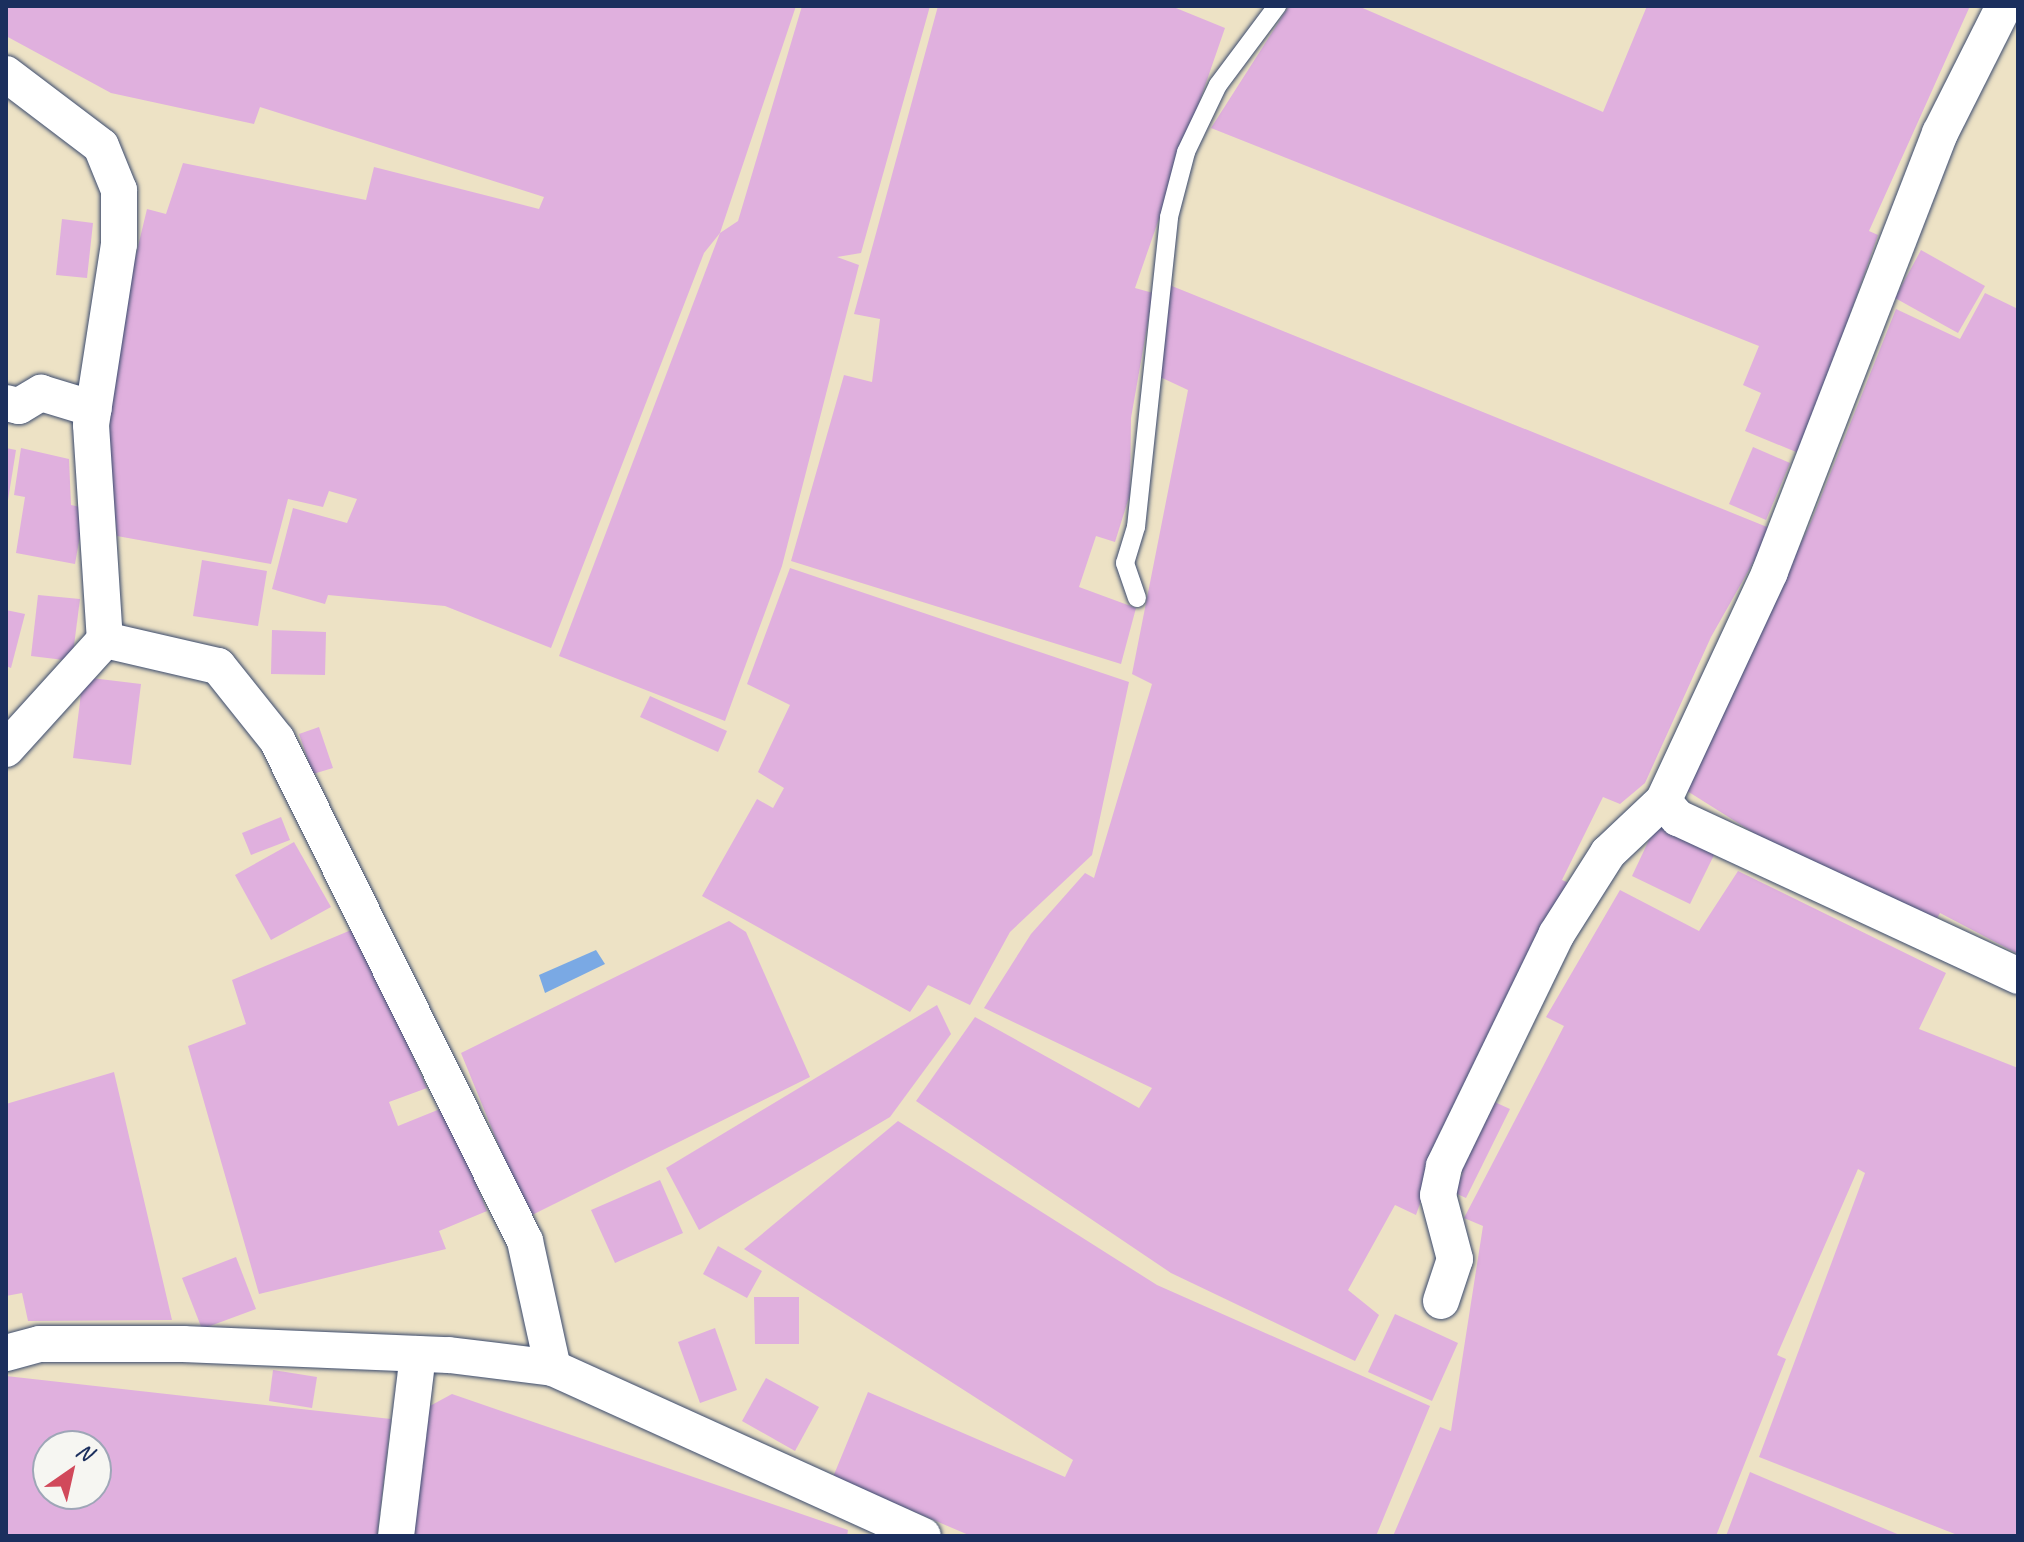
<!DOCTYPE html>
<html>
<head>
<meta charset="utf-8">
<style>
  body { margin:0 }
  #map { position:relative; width:2024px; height:1542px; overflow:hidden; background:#ede2c5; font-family:Caveat,sans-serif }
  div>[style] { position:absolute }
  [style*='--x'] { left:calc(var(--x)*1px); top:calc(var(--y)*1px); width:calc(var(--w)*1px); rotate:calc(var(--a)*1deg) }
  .water>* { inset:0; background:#7aa9e4 }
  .building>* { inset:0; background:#e0b0de }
  .roads { filter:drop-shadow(0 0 2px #3a4a6d) drop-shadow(0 0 2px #3a4a6d) }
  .lane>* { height:18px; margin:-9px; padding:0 9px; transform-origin:9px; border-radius:9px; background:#fff }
  .street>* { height:36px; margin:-18px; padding:0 18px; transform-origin:18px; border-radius:18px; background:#fff }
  span { translate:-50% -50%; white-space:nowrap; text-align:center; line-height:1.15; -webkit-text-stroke:6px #f6f6f2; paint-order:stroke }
  .frame { position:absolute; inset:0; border:8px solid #1b2f5e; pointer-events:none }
  .north { position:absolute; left:32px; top:1430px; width:80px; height:80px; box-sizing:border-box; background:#f6f6f2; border:2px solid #9ea6b7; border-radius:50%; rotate:34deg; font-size:22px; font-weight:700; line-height:32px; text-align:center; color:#1b2f5e }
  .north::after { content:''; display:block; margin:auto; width:28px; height:36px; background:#d1495b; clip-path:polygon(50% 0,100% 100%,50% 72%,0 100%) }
</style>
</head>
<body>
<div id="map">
  <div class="water">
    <div style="clip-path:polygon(596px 950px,605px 964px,545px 993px,539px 975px)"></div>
  </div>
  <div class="building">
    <div style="clip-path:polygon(6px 6px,796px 6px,720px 233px,704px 253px,551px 648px,445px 606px,328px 595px,325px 604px,272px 589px,293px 508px,347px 523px,357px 499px,329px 491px,323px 507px,288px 499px,271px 564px,117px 536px,108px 447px,117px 334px,147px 209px,166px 214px,183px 163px,366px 200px,374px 167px,539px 209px,544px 197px,260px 107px,254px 124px,111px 93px,6px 36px)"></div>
    <div style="clip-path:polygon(802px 6px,930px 6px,861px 253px,837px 257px,859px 265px,782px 566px,725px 721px,559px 656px,720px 233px,738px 221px)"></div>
    <div style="clip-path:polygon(938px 6px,1171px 6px,1225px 28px,1135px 288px,1153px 293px,1131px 418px,1130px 494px,1115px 542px,1096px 536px,1079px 587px,1136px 608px,1121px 664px,791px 561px,844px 375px,872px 382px,880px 319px,854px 314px)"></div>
    <div style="clip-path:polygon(1289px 6px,1358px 6px,1603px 112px,1647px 6px,1970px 6px,1869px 231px,1878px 235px,1801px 454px,1745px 431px,1761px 393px,1743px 385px,1759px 346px,1211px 128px)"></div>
    <div style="clip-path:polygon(62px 219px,93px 223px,87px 278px,56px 275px)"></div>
    <div style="clip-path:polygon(1921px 250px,1985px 286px,1958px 333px,1895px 298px)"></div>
    <div style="clip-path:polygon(1167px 284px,1772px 529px,1711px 637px,1645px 783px,1620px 804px,1603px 797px,1562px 880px,1571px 884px,1445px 1132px,1416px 1215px,1395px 1205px,1348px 1290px,1379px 1315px,1355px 1361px,1171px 1273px,916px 1101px,975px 1017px,1139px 1108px,1152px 1088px,984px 1008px,1031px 934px,1085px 873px,1094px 878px,1152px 684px,1132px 674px,1188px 390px,1158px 376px)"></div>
    <div style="clip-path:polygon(1985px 293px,2018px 309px,2018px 954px,1940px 913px,1936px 920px,1765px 840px,1684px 789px,1811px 522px,1896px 309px,1960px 339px)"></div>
    <div style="clip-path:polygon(1753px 447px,1790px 463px,1766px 520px,1729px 504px)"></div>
    <div style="clip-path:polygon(6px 448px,16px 450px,8px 500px,6px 500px)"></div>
    <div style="clip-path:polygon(21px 448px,69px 459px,71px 505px,85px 508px,75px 564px,16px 553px,25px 497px,14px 495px)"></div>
    <div style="clip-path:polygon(202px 560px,267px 571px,258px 626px,193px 616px)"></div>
    <div style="clip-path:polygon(790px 568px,1129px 682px,1092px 855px,1010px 932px,970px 1005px,928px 985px,910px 1012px,702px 896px,757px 799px,773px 808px,784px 788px,758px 772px,790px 705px,747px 684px)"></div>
    <div style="clip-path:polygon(38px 595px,80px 599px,72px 661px,31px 656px)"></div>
    <div style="clip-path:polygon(6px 610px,25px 614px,11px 668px,6px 666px)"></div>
    <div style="clip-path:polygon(272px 630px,326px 632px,325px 675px,271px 674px)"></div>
    <div style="clip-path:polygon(83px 677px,141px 684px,131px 765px,73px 758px)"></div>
    <div style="clip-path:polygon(650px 696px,727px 731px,718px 752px,640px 717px)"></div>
    <div style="clip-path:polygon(319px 727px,333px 768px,313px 774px,299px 734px)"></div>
    <div style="clip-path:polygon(281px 817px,290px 840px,251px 855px,242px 833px)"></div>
    <div style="clip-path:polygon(1657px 823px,1716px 851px,1690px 904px,1632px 876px)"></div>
    <div style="clip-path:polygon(294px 842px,331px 907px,271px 940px,235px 875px)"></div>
    <div style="clip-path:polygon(1738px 871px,1946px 973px,1919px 1029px,2018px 1068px,2018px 1536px,1960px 1536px,1759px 1457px,1865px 1173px,1858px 1169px,1777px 1355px,1786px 1359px,1716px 1536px,1393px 1536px,1440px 1427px,1451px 1431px,1483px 1226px,1464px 1218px,1564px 1026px,1546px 1017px,1620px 890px,1699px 931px)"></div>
    <div style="clip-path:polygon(729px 921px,746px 932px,810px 1077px,528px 1217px,461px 1053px)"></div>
    <div style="clip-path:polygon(356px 928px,427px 1088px,389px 1102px,398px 1126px,445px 1107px,487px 1211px,439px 1231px,446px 1249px,259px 1294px,188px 1046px,246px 1024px,232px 980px)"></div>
    <div style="clip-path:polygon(937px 1005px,951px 1034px,890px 1117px,699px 1230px,666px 1168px)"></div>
    <div style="clip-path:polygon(114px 1072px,172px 1320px,28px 1321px,22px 1293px,6px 1296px,6px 1104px)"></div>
    <div style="clip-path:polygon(1488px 1099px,1510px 1109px,1466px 1198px,1453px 1192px,1463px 1173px,1454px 1168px)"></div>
    <div style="clip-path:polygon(898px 1121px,1157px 1285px,1430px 1406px,1376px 1536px,971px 1536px,833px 1477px,868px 1392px,1065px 1477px,1073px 1460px,744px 1249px)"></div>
    <div style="clip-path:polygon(660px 1180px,683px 1233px,615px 1263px,591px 1210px)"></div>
    <div style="clip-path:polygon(718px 1246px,762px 1271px,747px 1298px,703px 1274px)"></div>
    <div style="clip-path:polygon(236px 1257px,256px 1309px,202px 1329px,182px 1278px)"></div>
    <div style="clip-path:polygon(754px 1297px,799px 1297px,799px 1344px,755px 1344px)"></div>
    <div style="clip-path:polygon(1395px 1314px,1458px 1343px,1432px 1401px,1368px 1372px)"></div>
    <div style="clip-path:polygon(715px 1328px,737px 1390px,700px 1403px,678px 1342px)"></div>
    <div style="clip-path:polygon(273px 1370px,317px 1377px,312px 1408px,269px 1401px)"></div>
    <div style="clip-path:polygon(evenodd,6px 1376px,391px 1419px,377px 1536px,6px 1536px,6px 1376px,48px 1446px,96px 1446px,96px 1494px,48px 1494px,48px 1446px)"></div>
    <div style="clip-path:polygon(766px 1378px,819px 1407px,795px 1451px,742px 1421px)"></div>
    <div style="clip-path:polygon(452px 1394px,848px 1530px,847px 1536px,413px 1536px,428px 1407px)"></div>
    <div style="clip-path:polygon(1750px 1472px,1902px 1536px,1726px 1536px)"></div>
  </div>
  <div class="roads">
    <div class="lane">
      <div style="--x:1137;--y:598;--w:37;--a:-109"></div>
      <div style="--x:1125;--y:563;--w:38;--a:-73"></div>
      <div style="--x:1136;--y:527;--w:312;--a:-83.9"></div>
      <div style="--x:1169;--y:217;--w:67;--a:-75.3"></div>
      <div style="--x:1186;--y:152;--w:74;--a:-64.5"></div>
      <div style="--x:1218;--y:85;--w:99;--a:-53.2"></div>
    </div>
    <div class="street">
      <div style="--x:2004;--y:6;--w:142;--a:116.7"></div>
      <div style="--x:1940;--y:133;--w:471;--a:111.2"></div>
      <div style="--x:1770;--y:572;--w:253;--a:115"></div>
      <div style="--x:1663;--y:801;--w:23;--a:49"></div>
      <div style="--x:1678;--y:818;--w:375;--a:24.9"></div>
      <div style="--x:6;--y:74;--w:119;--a:37.2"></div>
      <div style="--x:101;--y:146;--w:48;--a:67.8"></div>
      <div style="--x:119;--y:190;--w:54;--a:90"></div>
      <div style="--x:119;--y:244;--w:183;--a:98.8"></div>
      <div style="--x:91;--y:425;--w:215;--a:86.3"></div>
      <div style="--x:105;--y:640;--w:116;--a:13"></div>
      <div style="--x:218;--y:666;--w:95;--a:51.4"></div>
      <div style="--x:277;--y:740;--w:559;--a:63.66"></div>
      <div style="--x:525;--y:1241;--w:130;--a:77.6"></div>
      <div style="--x:553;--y:1368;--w:406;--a:24.4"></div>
      <div style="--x:6;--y:403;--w:13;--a:13"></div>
      <div style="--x:19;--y:406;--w:26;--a:-31"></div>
      <div style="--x:41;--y:393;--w:55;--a:16.8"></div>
      <div style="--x:6;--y:749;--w:147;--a:-47.8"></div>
      <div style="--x:1441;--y:1301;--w:44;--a:-71.6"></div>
      <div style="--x:1455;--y:1259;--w:66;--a:-104.9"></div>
      <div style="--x:1438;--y:1195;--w:30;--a:-78"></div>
      <div style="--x:1444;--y:1166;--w:257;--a:-64.1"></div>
      <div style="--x:1556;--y:935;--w:97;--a:-57.6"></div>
      <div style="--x:1608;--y:853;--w:76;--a:-43.4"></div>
      <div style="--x:6;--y:1353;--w:35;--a:-15"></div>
      <div style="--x:40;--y:1344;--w:143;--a:0"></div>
      <div style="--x:183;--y:1344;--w:266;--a:2.4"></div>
      <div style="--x:449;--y:1355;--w:105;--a:7.1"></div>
      <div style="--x:396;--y:1536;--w:183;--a:-83.1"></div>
    </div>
  </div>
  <div class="frame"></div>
  <div class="north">N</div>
</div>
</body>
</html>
